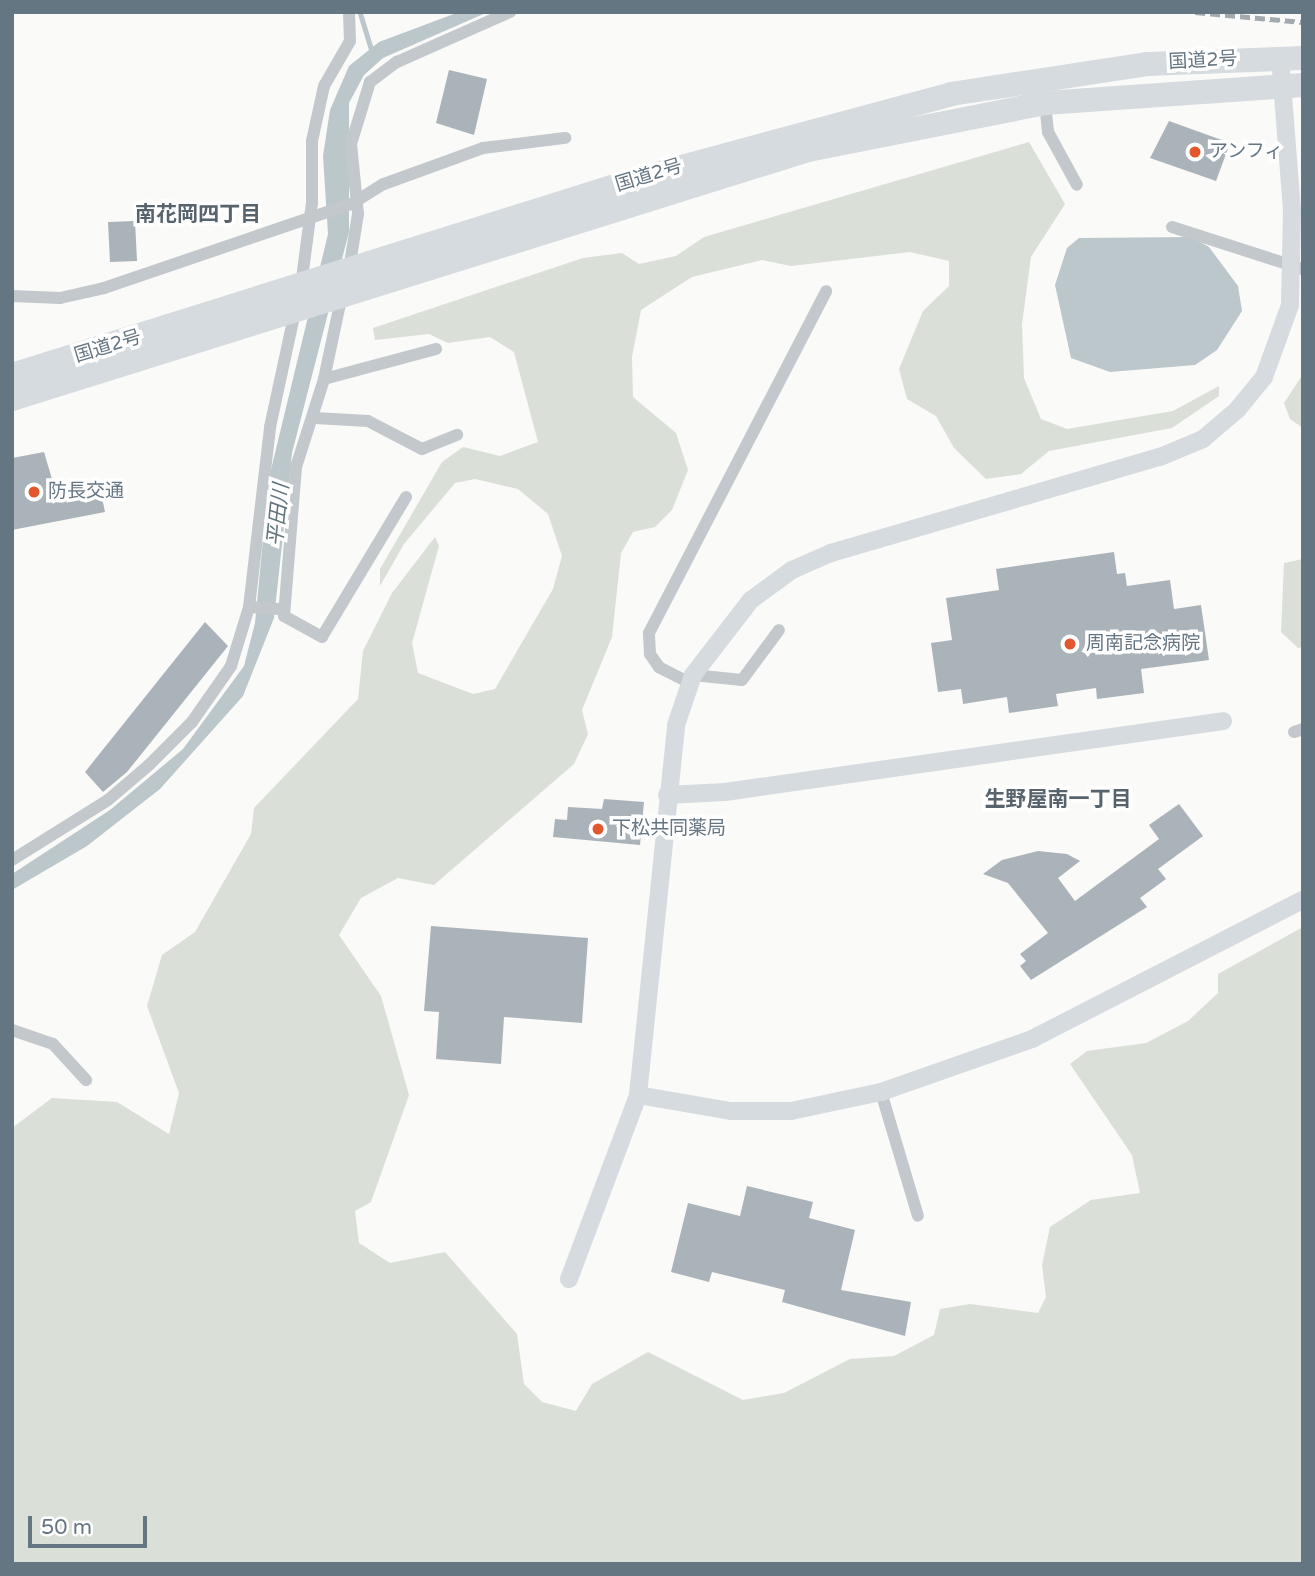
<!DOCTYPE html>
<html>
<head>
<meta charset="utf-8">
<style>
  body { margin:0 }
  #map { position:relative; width:1315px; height:1576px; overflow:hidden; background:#fafaf8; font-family:"Varela Round","Noto Sans JP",sans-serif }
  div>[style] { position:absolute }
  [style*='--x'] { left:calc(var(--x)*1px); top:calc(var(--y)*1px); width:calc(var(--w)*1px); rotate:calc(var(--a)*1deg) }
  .green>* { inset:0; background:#dadfd7 }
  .water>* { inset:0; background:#bbc7cb }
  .stream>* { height:4.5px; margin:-2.25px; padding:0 2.25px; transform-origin:2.25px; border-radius:2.25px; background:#bbc7cb }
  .building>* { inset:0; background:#aab3b9 }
  .street>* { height:12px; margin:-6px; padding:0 6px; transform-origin:6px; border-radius:6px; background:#c3c8cc }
  .secondary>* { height:18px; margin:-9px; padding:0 9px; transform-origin:9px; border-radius:9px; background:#d6dbdf }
  .highway>* { height:24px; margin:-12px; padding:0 12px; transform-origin:12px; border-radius:12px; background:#d6dbdf }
  .rail>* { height:4.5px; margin-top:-2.25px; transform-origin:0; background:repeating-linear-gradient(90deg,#a2aab0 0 10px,transparent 0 15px) }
  .dots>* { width:19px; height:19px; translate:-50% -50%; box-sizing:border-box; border:4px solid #fff; border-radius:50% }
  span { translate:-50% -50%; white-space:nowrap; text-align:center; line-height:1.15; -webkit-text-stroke:7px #fff; paint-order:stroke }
  .street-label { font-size:19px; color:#657683 }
  .poi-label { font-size:19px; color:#657683 }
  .left { translate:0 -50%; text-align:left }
  .neighbourhood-label { font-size:21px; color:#57646e; font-weight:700 }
  .water-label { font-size:21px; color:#60757c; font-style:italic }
  .frame { position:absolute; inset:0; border:14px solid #657683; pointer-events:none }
  .scale { position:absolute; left:28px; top:1516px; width:119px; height:32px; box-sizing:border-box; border:4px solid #657683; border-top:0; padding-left:9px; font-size:21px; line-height:24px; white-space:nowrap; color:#657683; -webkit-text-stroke:5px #fff; paint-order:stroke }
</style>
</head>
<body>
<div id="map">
  <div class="green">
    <div style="clip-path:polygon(1029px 142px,1065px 204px,1031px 257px,1022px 324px,1024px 378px,1041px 419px,1067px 429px,1173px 411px,1219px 386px,1219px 396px,1172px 428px,1049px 451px,1021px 474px,986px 479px,954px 448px,936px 416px,907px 399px,899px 369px,923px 311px,949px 286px,949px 261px,910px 252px,791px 266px,762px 260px,692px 277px,641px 310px,632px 357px,633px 397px,676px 433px,688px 470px,672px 510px,655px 527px,633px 532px,621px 553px,612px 637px,582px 710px,588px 734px,574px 764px,434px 885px,398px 878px,361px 898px,339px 935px,381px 996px,409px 1095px,371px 1202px,355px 1211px,359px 1243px,390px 1263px,445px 1252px,517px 1334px,524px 1384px,542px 1402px,576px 1411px,592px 1384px,648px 1352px,743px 1400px,784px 1393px,850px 1359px,894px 1356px,934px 1335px,940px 1309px,970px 1304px,1038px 1313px,1046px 1297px,1042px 1265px,1050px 1227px,1091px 1200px,1140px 1193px,1132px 1155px,1070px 1064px,1087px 1051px,1146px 1043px,1188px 1021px,1218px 993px,1218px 974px,1303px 927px,1303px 1564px,12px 1564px,12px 1128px,52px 1098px,117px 1102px,169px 1134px,179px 1093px,147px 1006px,162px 955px,195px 932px,251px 834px,254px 808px,358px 699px,363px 651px,392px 593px,435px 537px,439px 546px,412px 643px,418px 673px,473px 694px,495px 689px,553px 589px,562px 556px,548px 514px,518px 489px,475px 479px,455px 483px,404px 544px,380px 586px,380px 569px,442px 462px,463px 447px,500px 456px,538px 442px,514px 352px,490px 337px,448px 343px,429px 334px,375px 340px,373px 328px,583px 258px,622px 253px,639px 264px,676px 256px,704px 237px)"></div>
    <div style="clip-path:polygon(1303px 374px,1303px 428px,1290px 419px,1284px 403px)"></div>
    <div style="clip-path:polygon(1303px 559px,1303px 647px,1298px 648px,1281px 632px,1284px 563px)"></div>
  </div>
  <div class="water">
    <div style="clip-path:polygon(459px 12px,488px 12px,383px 58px,364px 75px,349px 103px,349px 232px,292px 453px,274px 618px,243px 696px,160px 789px,87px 846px,12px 890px,12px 874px,110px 810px,183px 749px,244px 666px,255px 623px,269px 478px,328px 234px,323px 156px,330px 110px,349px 66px,379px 42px)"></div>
    <div style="clip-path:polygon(1191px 237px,1209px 247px,1238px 286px,1242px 311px,1217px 350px,1195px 365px,1110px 372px,1071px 358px,1055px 285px,1067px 248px,1079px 238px)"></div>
  </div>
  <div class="stream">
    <div style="--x:360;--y:12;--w:41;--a:72.9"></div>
  </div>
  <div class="building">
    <div style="clip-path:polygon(449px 70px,487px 79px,474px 135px,436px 123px)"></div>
    <div style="clip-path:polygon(1169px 121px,1230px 143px,1216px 181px,1150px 158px)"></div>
    <div style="clip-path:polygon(135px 221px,137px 261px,110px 262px,108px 222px)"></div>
    <div style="clip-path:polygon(44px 452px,57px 496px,100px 488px,105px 512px,12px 530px,12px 458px)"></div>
    <div style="clip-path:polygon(1114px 552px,1117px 574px,1125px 573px,1127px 586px,1170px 580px,1174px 609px,1201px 605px,1209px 660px,1141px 669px,1144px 693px,1097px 699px,1096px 688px,1056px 694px,1058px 706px,1009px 713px,1007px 697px,963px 704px,961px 689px,938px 692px,931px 643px,952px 640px,946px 598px,999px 590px,996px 569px)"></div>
    <div style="clip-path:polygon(205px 622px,228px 646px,127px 772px,103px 792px,85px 772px)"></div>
    <div style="clip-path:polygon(604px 799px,644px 802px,640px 845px,553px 837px,555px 819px,567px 820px,568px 807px,602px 809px)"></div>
    <div style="clip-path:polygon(1179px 804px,1203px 836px,1158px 869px,1166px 879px,1140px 898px,1147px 907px,1031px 980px,1020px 966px,1026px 961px,1020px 954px,1048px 933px,1008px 883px,983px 874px,1002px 860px,1038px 851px,1067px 854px,1080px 861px,1058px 878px,1075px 901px,1159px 839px,1149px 825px)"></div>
    <div style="clip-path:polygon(431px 926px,588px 938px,582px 1023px,504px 1017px,501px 1064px,436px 1059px,439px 1012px,424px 1011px)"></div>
    <div style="clip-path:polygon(747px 1186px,813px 1202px,809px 1218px,855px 1230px,841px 1290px,911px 1302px,905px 1336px,782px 1302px,785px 1290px,712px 1272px,709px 1282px,671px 1272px,688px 1203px,740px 1216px)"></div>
  </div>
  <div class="street">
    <div style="--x:1045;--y:103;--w:29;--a:84"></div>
    <div style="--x:1048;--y:132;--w:60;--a:61.3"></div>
    <div style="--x:1172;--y:227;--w:138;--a:17.8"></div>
    <div style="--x:349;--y:270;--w:57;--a:-80.9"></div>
    <div style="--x:358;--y:214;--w:70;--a:-95.7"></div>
    <div style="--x:351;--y:144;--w:65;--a:-73"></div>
    <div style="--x:370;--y:82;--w:34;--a:-37"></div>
    <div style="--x:397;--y:62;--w:124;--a:-23.9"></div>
    <div style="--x:301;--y:286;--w:84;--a:-82.5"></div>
    <div style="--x:312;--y:203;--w:62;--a:-90"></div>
    <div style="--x:312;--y:141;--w:56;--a:-77.7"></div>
    <div style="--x:324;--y:86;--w:52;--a:-60"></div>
    <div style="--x:350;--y:41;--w:29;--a:-92"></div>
    <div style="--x:12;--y:296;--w:48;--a:2.4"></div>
    <div style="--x:60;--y:298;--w:45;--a:-12.8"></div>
    <div style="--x:104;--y:288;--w:263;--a:-18.8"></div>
    <div style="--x:353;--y:203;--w:36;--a:-32"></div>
    <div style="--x:384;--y:184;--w:105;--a:-20"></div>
    <div style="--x:483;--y:148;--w:83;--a:-7"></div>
    <div style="--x:324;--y:379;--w:87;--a:-78"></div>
    <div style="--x:315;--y:418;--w:53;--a:3.2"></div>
    <div style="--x:368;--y:421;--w:61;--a:27.4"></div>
    <div style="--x:422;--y:449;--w:38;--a:-22"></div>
    <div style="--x:406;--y:497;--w:163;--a:121"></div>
    <div style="--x:322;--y:637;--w:43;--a:-151.1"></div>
    <div style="--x:284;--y:616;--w:149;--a:-85.4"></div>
    <div style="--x:296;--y:467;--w:92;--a:-72.3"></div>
    <div style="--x:324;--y:379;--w:116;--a:-15"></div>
    <div style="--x:249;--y:607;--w:32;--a:4"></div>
    <div style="--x:693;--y:675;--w:49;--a:5.8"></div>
    <div style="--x:742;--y:680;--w:62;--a:-53.5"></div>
    <div style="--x:690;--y:683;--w:35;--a:-153"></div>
    <div style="--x:659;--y:667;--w:16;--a:-125"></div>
    <div style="--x:650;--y:654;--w:21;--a:-93"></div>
    <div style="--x:649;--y:633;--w:385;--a:-62.6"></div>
    <div style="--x:1294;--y:732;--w:9;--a:-18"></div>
    <div style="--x:12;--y:860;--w:113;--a:-32"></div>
    <div style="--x:108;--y:800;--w:54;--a:-40.5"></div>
    <div style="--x:149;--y:765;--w:61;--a:-45"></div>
    <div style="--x:192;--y:722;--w:68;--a:-55.1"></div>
    <div style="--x:231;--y:666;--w:62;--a:-73"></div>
    <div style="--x:249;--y:607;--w:181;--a:-83.3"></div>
    <div style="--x:270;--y:427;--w:119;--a:-77.8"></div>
    <div style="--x:12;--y:1030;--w:43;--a:18.9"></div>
    <div style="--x:53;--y:1044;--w:49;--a:47.5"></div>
    <div style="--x:881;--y:1092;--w:129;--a:73.4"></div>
  </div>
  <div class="secondary">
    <div style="--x:667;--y:795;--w:58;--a:-3"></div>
    <div style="--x:725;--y:792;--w:503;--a:-8.11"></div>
    <div style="--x:638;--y:1095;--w:94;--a:9.8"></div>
    <div style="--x:731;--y:1111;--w:60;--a:0"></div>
    <div style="--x:791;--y:1111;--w:92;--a:-11.9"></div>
    <div style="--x:881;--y:1092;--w:160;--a:-19.3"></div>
    <div style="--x:1032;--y:1039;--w:305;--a:-27.2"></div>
    <div style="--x:569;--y:1279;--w:197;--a:-69.4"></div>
    <div style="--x:638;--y:1095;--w:372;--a:-84.1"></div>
    <div style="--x:676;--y:725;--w:53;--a:-71.2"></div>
    <div style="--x:693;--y:675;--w:95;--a:-52.3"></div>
    <div style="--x:751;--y:600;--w:51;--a:-36.2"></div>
    <div style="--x:792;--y:570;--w:43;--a:-23.6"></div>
    <div style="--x:831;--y:553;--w:343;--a:-16.3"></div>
    <div style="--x:1160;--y:457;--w:47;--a:-22.7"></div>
    <div style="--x:1203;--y:439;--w:45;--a:-40.5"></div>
    <div style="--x:1237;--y:410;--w:43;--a:-50.7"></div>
    <div style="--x:1264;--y:377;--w:77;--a:-70.1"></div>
    <div style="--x:1290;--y:305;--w:95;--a:-88.8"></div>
    <div style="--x:1292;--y:210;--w:152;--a:-94.5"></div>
  </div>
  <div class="highway">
    <div style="--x:12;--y:375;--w:655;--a:-17.41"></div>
    <div style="--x:637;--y:179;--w:325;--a:-15.1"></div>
    <div style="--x:951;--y:94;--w:198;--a:-8.7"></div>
    <div style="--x:1147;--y:64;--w:156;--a:-2.2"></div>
    <div style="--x:12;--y:399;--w:834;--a:-17.37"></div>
    <div style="--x:808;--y:150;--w:242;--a:-11.2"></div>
    <div style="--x:1045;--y:103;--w:259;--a:-4"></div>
  </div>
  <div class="rail">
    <div style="--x:1195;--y:12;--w:108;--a:5.3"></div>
  </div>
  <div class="dots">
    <div style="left:1195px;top:152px;background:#e4572e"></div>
    <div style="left:34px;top:492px;background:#e4572e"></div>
    <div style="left:1070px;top:644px;background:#e4572e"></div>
    <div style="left:598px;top:829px;background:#e4572e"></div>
  </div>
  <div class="street-label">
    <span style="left:1203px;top:61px;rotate:-3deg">国道2号</span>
    <span style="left:649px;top:176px;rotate:-17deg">国道2号</span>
    <span style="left:108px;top:347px;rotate:-17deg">国道2号</span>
  </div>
  <div class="poi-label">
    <span class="left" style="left:1209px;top:152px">アンフィ</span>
    <span class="left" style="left:48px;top:492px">防長交通</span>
    <span class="left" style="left:1086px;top:644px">周南記念病院</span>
    <span class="left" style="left:612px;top:829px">下松共同薬局</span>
  </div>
  <div class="neighbourhood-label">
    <span style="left:198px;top:215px">南花岡四丁目</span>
    <span style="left:1058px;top:800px">生野屋南一丁目</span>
  </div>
  <div class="water-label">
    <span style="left:279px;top:515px;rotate:-84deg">平田川</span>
  </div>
  <div class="frame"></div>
  <div class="scale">50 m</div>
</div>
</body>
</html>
